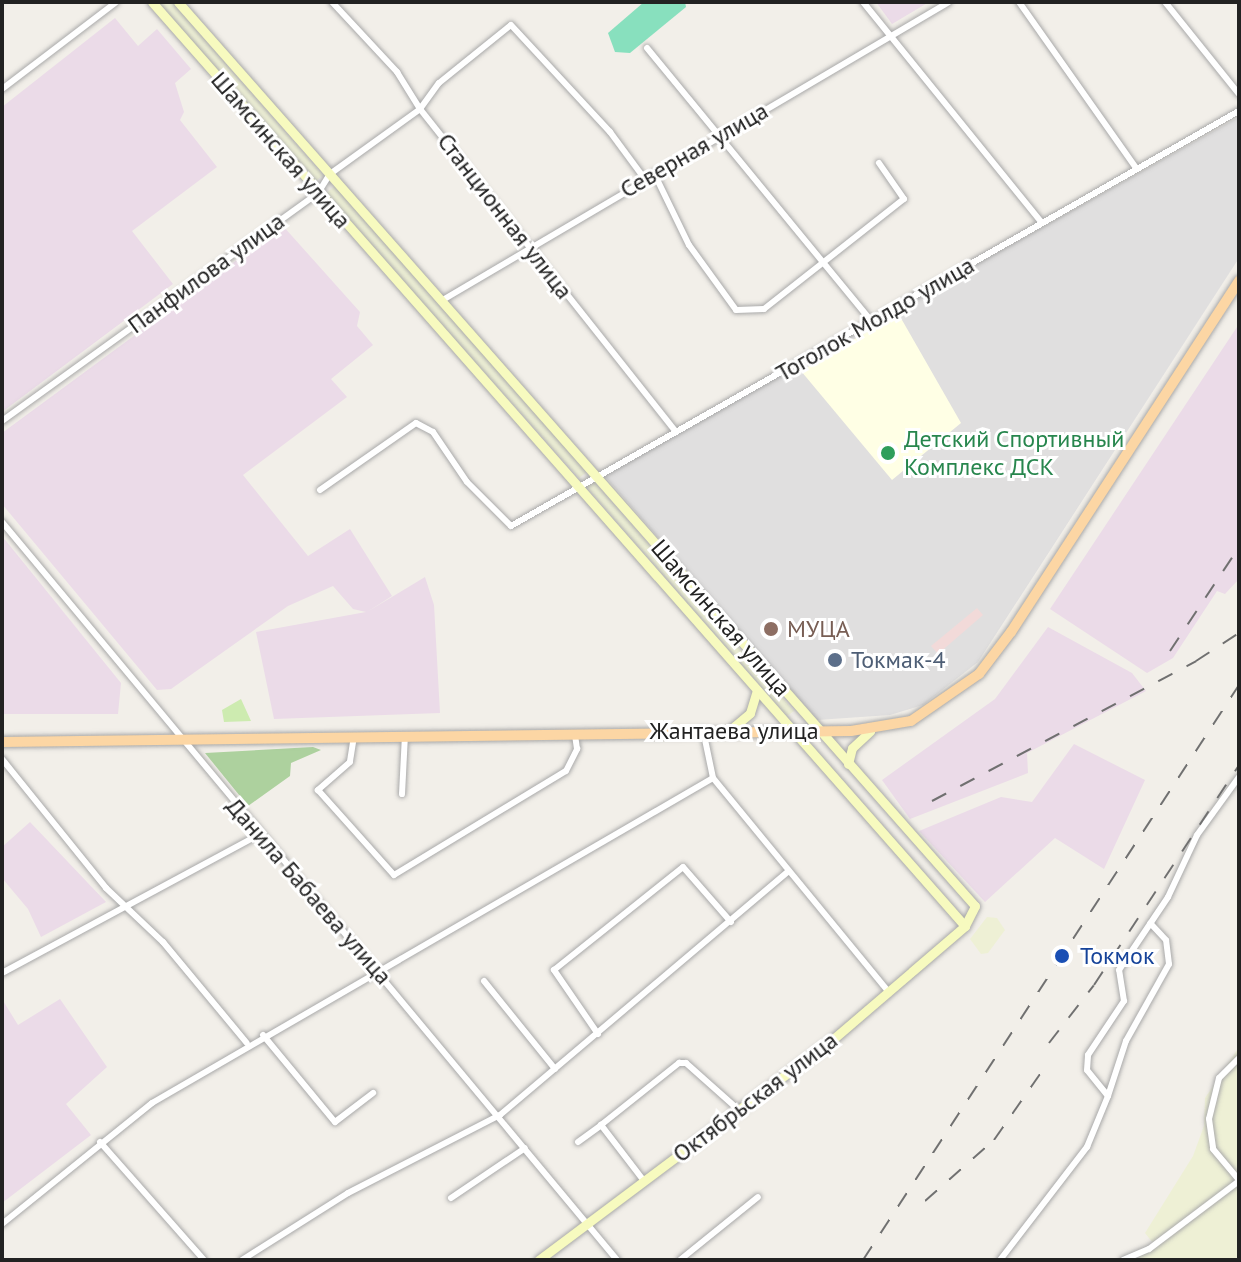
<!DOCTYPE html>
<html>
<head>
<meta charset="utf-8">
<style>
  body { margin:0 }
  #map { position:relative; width:1241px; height:1262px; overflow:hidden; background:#f2efe9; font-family:"PT Sans",sans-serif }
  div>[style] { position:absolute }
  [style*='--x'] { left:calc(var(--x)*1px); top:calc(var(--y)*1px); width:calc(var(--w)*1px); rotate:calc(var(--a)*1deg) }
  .residential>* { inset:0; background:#e0dfdf }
  .commercial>* { inset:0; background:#f2dad9 }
  .industrial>* { inset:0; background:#ebdbe8 }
  .education>* { inset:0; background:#ffffe5 }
  .farmland>* { inset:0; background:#eef0d5 }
  .grass>* { inset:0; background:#cdebb0 }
  .forest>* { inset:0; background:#add19e }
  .pitch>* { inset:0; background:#88e0be }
  .roads { filter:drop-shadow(0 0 2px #a9a9a9) drop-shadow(0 0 2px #a9a9a9) }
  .street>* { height:6px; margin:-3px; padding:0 3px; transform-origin:3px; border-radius:3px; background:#fff }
  .secondary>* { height:9px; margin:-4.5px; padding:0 4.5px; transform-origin:4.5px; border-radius:4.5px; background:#f7fabf }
  .primary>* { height:10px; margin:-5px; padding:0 5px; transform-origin:5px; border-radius:5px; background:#fcd6a4 }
  .rail>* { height:2px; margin-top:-1px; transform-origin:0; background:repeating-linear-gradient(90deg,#707070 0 16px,transparent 0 32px) }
  .dots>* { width:22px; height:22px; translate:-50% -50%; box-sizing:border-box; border:4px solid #fff; border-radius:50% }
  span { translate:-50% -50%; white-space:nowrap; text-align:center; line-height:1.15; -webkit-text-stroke:6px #fff; paint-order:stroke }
  .street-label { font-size:24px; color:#222 }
  .leisure-label { font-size:24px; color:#27864d }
  .left { translate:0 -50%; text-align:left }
  .education-label { font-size:24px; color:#785e54 }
  .service-label { font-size:24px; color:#4e5e75 }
  .transit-label { font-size:24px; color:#164399 }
  .frame { position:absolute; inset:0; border:4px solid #222; pointer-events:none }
</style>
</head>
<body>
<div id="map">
  <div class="residential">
    <div style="clip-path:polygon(1239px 117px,1239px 258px,978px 662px,923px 705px,890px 715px,817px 720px,603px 474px)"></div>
  </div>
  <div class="commercial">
    <div style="clip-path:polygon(977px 608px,983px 615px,938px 654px,931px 646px)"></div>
  </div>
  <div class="industrial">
    <div style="clip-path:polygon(876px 2px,929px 2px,892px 24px)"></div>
    <div style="clip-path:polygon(115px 18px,138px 46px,157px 29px,191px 69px,175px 83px,184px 112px,180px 120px,217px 167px,132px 231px,173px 284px,2px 412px,2px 107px)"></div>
    <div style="clip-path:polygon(283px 226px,360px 312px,357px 326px,373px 345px,331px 379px,347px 397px,243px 475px,308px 556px,350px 529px,392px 596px,367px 612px,425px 577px,434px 605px,440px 713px,274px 719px,256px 632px,366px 612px,353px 609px,333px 586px,288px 606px,171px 689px,157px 690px,2px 504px,2px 433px)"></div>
    <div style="clip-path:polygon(1239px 324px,1239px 579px,1225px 594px,1217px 591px,1173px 658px,1147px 673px,1050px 609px)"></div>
    <div style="clip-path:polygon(2px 536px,121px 683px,118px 714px,2px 714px)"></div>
    <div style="clip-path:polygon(1048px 627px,1132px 673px,1146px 691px,1027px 753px,1028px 773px,910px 819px,882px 780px,995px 699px)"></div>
    <div style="clip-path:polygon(1074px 744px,1145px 780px,1104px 869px,1055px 838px,985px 902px,919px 831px,1001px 797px,1032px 802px)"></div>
    <div style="clip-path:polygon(30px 822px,106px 902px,41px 937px,28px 909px,2px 878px,2px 847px)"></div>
    <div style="clip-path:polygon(2px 999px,18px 1025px,60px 999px,107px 1067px,66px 1104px,91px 1135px,2px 1203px)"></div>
  </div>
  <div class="education">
    <div style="clip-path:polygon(898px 313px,961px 423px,892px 480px,801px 371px)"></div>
  </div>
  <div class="farmland">
    <div style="clip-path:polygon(158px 2px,172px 2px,323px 175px,314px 183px)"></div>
    <div style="clip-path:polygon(335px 186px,587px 472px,579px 478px,325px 194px)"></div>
    <div style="clip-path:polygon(591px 478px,794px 711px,787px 716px,583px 483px)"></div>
    <div style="clip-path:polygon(987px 917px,997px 918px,1005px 930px,988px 953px,981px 954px,970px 939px)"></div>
    <div style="clip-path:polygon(1239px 1047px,1239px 1260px,1136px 1260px,1153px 1243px,1145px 1233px,1193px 1156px,1204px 1126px,1205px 1098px)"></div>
  </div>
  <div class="grass">
    <div style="clip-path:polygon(241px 699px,251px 721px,224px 722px,222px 710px)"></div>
  </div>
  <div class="forest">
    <div style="clip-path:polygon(313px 747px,321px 750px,291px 763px,290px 776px,248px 806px,205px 753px)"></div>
  </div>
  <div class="pitch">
    <div style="clip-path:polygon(644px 2px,685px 2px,686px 7px,630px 53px,615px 52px,608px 33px)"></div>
  </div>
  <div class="roads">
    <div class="street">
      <div style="--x:332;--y:2;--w:96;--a:47.1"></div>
      <div style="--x:397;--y:72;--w:44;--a:58.1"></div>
      <div style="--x:420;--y:109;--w:412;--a:51.6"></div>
      <div style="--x:863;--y:2;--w:284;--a:51"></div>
      <div style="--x:1019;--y:2;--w:204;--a:54.8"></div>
      <div style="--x:1165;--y:2;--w:118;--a:51.2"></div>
      <div style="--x:647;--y:48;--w:353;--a:50.6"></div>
      <div style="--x:2;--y:89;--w:143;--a:-37.3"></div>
      <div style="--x:654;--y:173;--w:80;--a:64.1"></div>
      <div style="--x:689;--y:245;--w:80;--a:54.1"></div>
      <div style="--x:736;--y:310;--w:28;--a:-2"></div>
      <div style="--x:764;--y:309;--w:178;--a:-38.2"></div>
      <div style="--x:904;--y:199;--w:44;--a:-124.8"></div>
      <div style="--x:441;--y:301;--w:589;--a:-30.48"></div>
      <div style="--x:2;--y:421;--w:390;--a:-35.8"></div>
      <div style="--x:318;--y:193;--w:22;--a:-58"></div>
      <div style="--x:330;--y:174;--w:111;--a:-35.8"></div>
      <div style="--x:420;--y:109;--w:32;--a:-54"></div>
      <div style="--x:439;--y:83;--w:92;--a:-38.9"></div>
      <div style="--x:511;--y:25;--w:146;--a:47.2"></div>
      <div style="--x:610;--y:132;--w:57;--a:53.5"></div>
      <div style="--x:320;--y:490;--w:117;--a:-34.9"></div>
      <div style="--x:416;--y:423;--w:19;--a:28"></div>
      <div style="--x:433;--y:432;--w:60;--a:55.8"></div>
      <div style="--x:467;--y:482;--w:62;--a:45"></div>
      <div style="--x:511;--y:526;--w:838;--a:-29.69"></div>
      <div style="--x:2;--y:522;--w:961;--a:50.19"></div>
      <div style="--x:703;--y:730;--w:49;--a:78.2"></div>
      <div style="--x:713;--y:778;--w:276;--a:50.6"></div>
      <div style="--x:354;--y:736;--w:26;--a:99"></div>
      <div style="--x:350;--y:762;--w:43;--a:138.8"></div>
      <div style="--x:318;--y:790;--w:114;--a:48.2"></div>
      <div style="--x:394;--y:875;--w:201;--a:-31.2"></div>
      <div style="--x:566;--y:771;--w:25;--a:-63"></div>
      <div style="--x:577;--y:749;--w:15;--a:-98"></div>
      <div style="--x:2;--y:759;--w:166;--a:51.1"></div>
      <div style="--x:106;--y:888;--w:79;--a:43.5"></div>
      <div style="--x:163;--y:942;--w:131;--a:50.3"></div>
      <div style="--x:402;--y:794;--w:59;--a:-87.1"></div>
      <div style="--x:2;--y:973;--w:291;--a:-28.3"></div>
      <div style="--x:484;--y:981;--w:113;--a:51.1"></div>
      <div style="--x:598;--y:1034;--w:78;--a:-124.5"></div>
      <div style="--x:554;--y:970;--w:165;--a:-38.6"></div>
      <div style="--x:683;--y:867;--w:73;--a:48.9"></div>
      <div style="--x:263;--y:1035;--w:113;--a:50.4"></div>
      <div style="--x:335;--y:1122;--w:48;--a:-37.3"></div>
      <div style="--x:1239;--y:1058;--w:28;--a:135"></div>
      <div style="--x:1219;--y:1078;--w:42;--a:103.7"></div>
      <div style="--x:1209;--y:1119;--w:30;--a:82"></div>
      <div style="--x:1213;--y:1149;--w:40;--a:50"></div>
      <div style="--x:1108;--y:1096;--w:58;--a:-71.9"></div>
      <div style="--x:1126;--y:1041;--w:88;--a:-60.8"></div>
      <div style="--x:1169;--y:964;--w:24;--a:-97"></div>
      <div style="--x:1166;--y:940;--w:23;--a:-133"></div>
      <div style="--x:100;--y:1142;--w:157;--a:48.6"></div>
      <div style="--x:578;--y:1142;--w:29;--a:-36"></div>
      <div style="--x:644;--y:1181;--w:71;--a:-127.5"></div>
      <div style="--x:601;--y:1125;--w:100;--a:-38.5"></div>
      <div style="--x:679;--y:1063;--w:7;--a:0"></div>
      <div style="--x:686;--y:1063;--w:71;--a:41.6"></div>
      <div style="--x:451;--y:1198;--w:89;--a:-34"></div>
      <div style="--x:2;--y:1224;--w:193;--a:-38.9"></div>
      <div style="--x:152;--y:1103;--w:648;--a:-30.08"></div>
      <div style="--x:242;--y:1260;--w:125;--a:-32.3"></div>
      <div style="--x:348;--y:1193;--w:171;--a:-27.2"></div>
      <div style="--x:500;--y:1115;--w:377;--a:-40.2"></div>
      <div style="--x:680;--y:1260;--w:100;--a:-38.9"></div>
      <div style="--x:1000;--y:1260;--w:143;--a:-52.4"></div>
      <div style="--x:1087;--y:1147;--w:55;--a:-67.6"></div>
      <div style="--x:1108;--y:1096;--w:33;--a:-129"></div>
      <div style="--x:1087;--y:1070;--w:15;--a:-86"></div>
      <div style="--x:1088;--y:1055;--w:65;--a:-56.3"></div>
      <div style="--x:1124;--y:1001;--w:31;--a:-99"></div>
      <div style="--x:1119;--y:970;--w:88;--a:-56.1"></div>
      <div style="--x:1168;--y:897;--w:68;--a:-64.9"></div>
      <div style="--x:1197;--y:835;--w:72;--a:-54.1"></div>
      <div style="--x:1123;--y:1260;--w:28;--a:-23"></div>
      <div style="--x:1149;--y:1249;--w:113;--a:-37.1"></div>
    </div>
    <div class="secondary">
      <div style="--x:152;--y:2;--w:1231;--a:48.66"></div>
      <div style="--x:178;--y:2;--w:1205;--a:48.6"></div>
      <div style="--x:975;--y:906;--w:22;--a:117"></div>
      <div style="--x:965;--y:926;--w:174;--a:139.4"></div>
      <div style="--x:833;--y:1039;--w:368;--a:143.1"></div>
      <div style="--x:730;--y:730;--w:26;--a:-40"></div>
      <div style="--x:750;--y:713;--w:24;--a:-73"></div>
      <div style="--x:848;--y:764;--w:16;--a:-76"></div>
      <div style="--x:852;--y:748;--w:25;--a:-43"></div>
    </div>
    <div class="primary">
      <div style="--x:2;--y:742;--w:849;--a:-0.74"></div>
      <div style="--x:851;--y:731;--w:61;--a:-9.5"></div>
      <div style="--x:911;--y:721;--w:83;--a:-34.7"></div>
      <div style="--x:979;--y:674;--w:53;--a:-52.7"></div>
      <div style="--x:1011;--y:632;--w:419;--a:-57"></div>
    </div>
  </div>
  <div class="rail">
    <div style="--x:1170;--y:651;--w:125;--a:-56.4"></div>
    <div style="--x:932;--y:801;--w:299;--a:-27.9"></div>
    <div style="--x:1196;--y:661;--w:51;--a:-33.1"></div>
    <div style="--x:1049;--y:1043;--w:73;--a:-52.2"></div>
    <div style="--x:1094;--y:985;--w:263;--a:-56.6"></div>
    <div style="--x:925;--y:1201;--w:92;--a:-41.5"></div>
    <div style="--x:994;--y:1140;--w:93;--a:-55.1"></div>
    <div style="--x:863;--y:1260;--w:687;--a:-56.82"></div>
  </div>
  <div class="dots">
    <div style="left:888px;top:453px;background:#2e9e5b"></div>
    <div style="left:771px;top:629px;background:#8d6e63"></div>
    <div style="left:835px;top:660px;background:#5c6f8a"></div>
    <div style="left:1062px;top:956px;background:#1a4fb4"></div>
  </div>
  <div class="street-label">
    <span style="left:281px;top:150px;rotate:49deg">Шамсинская улица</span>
    <span style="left:694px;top:150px;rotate:-30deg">Северная улица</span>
    <span style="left:505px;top:216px;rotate:52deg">Станционная улица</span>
    <span style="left:206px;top:273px;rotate:-36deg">Панфилова улица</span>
    <span style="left:875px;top:319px;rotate:-30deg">Тоголок Молдо улица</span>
    <span style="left:721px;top:618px;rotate:49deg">Шамсинская улица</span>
    <span style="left:734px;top:731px">Жантаева улица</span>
    <span style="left:309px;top:891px;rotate:49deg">Данила Бабаева улица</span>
    <span style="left:755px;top:1097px;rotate:-37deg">Октябрьская улица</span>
  </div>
  <div class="leisure-label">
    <span class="left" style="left:904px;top:453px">Детский Спортивный<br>Комплекс ДСК</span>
  </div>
  <div class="education-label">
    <span class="left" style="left:787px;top:629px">МУЦА</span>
  </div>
  <div class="service-label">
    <span class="left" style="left:851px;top:660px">Токмак-4</span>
  </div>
  <div class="transit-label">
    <span class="left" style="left:1080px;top:956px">Токмок</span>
  </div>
  <div class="frame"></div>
</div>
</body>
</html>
